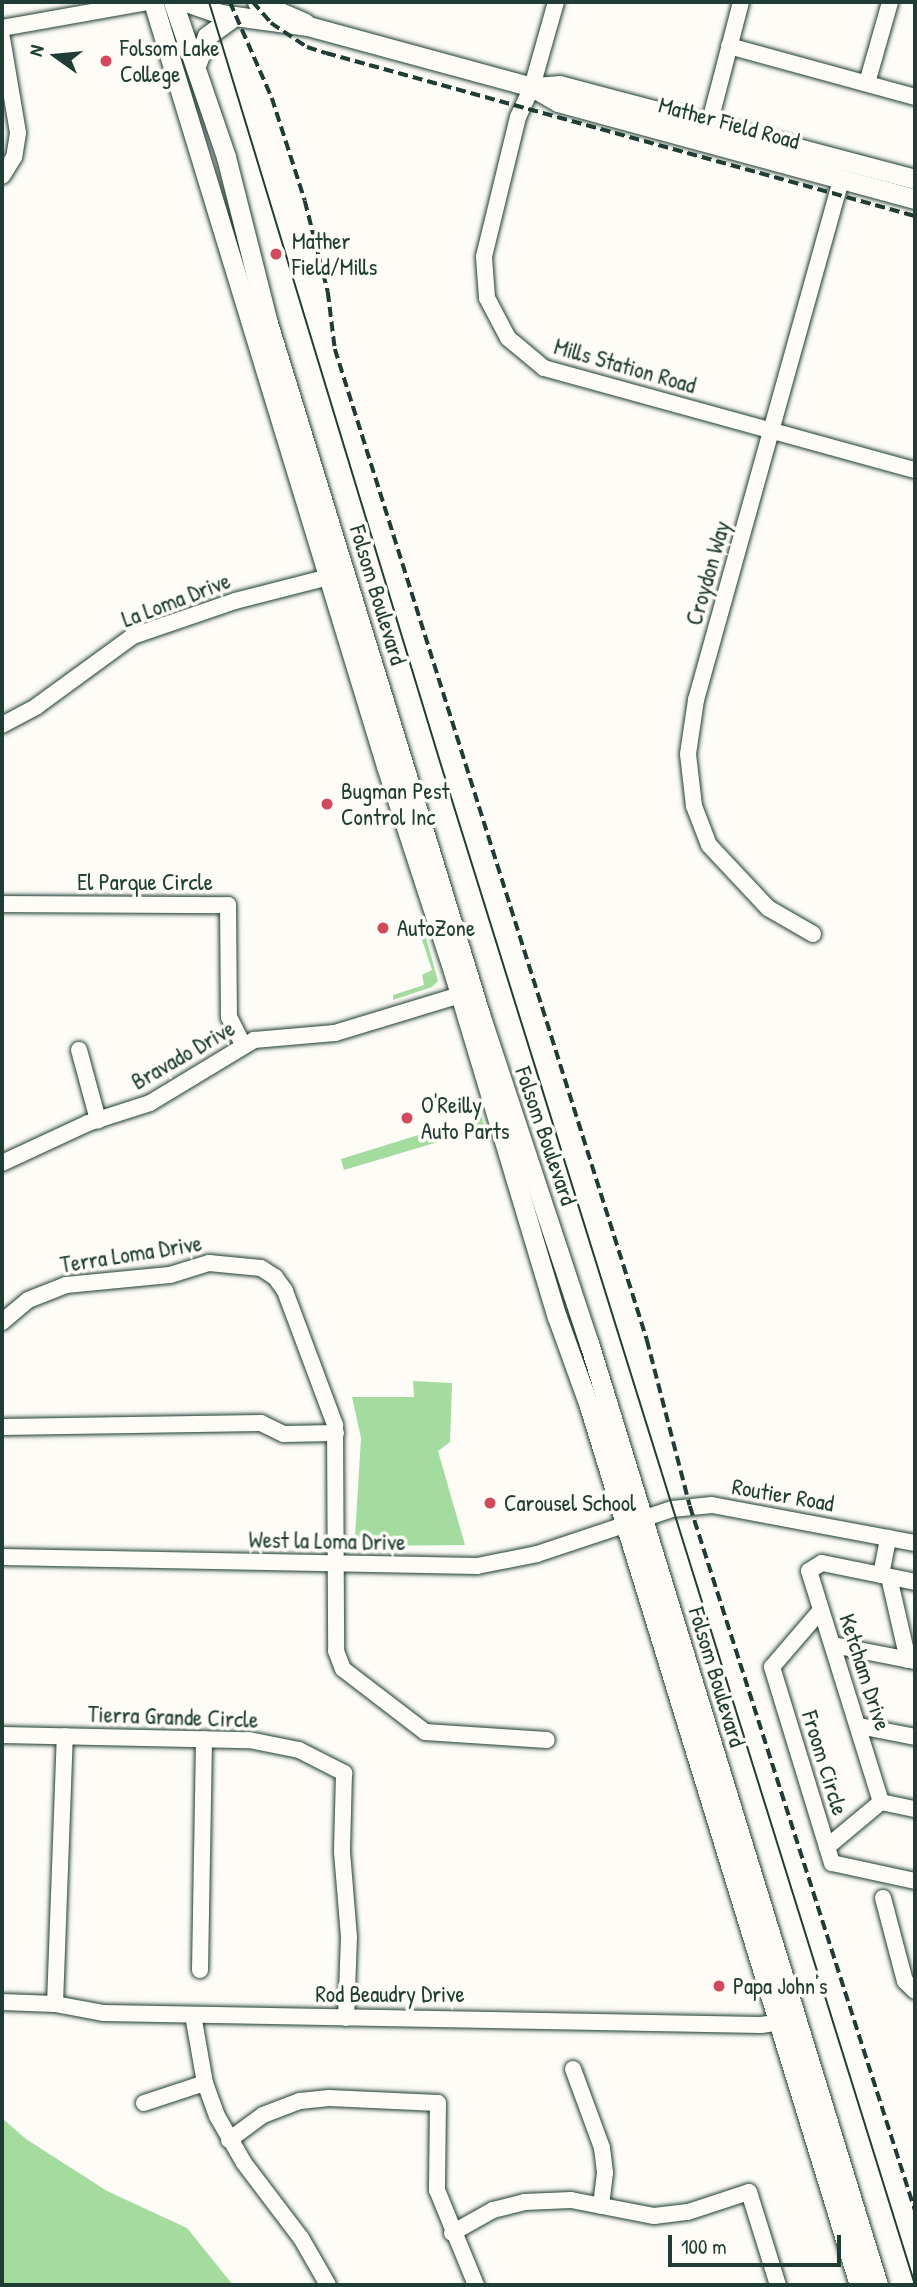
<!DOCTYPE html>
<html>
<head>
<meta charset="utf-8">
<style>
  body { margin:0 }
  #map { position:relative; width:917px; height:2287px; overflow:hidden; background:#fdfcf7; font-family:"Patrick Hand",sans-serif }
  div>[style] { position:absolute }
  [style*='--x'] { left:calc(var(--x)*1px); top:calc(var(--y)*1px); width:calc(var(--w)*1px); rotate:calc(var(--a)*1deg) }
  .green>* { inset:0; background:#a4dca0 }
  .roads { filter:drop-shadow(0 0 2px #1f3d34) drop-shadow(0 0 2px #1f3d34) }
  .minor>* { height:16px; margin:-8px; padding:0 8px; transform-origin:8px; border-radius:8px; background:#fdfcf7 }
  .major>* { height:19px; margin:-9.5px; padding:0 9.5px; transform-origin:9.5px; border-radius:9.5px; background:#fdfcf7 }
  .tram>* { height:2px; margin:-1px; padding:0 1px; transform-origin:1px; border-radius:1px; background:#1f3d34 }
  .rail>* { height:3.5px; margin-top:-1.75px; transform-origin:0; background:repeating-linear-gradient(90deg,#1f3d34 0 10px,transparent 0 15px) }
  .dots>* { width:19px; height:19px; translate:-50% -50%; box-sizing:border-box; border:4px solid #fdfcf7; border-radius:50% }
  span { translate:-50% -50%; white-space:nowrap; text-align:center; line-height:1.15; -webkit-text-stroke:7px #fdfcf7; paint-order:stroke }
  .poi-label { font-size:23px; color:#1f3d34 }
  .left { translate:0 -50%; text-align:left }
  .street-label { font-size:23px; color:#1f3d34 }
  .frame { position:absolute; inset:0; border:4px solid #1f3d34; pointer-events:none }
  .north { position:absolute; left:21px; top:21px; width:70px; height:70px; -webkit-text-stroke:5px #fdfcf7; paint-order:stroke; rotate:285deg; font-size:19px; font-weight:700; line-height:28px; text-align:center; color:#1f3d34 }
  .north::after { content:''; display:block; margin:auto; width:24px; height:32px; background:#1f3d34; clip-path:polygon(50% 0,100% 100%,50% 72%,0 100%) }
  .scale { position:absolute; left:668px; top:2235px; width:173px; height:32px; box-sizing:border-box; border:4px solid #1f3d34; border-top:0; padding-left:9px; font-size:21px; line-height:24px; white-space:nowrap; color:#1f3d34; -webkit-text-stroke:5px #fdfcf7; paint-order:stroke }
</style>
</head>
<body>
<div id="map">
  <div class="green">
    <div style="clip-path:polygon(425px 934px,438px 981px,432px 987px,393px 1000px,393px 995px,424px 985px,422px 975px,432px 970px,421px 937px)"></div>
    <div style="clip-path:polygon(477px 1103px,485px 1128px,344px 1170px,341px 1159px,428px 1132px,431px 1142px,464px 1132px,473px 1123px,471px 1105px)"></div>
    <div style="clip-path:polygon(413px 1381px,452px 1383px,450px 1442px,438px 1451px,465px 1545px,371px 1546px,355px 1537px,361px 1438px,352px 1397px,414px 1397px)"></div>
    <div style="clip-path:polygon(2px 2118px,26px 2139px,107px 2191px,187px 2228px,233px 2285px,2px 2285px)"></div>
  </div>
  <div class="roads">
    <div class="minor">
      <div style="--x:556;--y:2;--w:88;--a:105.8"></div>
      <div style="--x:532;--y:87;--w:33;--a:115"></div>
      <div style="--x:518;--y:117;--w:144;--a:103.7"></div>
      <div style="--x:484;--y:257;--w:41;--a:85.8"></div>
      <div style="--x:487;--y:298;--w:45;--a:62.3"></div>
      <div style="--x:508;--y:338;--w:47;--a:39.8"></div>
      <div style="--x:544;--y:368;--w:385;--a:15.4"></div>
      <div style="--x:2;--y:28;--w:148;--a:-10.1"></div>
      <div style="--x:2;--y:38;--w:96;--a:80.4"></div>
      <div style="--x:18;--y:133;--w:24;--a:99"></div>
      <div style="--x:14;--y:157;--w:22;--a:122"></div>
      <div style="--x:729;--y:46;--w:193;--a:15.3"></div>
      <div style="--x:867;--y:83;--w:84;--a:-74.1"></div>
      <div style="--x:709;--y:125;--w:127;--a:-75.4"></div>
      <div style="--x:2;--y:725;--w:40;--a:-28"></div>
      <div style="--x:37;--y:706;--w:119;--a:-36.1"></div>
      <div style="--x:133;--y:636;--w:108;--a:-18.9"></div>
      <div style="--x:235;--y:601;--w:108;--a:-14.4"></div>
      <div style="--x:2;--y:904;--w:226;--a:0.3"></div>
      <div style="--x:228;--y:905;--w:112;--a:89.5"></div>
      <div style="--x:229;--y:1017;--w:31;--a:63"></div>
      <div style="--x:813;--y:934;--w:52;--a:-150"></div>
      <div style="--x:768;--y:908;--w:86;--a:-133.1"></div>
      <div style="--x:709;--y:845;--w:42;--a:-111"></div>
      <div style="--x:694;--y:806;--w:52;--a:-96.6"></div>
      <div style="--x:688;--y:754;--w:55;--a:-81.6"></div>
      <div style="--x:696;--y:700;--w:540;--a:-74.42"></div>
      <div style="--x:79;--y:1050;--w:73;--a:74.8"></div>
      <div style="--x:2;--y:1163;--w:95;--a:-24.9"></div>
      <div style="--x:88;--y:1123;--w:65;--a:-17.9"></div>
      <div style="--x:150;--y:1103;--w:122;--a:-31.2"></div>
      <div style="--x:254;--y:1040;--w:81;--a:-4.9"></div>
      <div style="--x:335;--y:1033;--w:141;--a:-16.9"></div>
      <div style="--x:2;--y:1322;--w:34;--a:-40"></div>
      <div style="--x:28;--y:1300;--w:41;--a:-21.5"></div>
      <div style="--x:66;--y:1285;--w:104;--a:-5.5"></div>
      <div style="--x:170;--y:1275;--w:41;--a:-17.1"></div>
      <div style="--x:209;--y:1263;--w:52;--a:5.5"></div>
      <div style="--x:261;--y:1268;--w:17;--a:33"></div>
      <div style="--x:275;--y:1277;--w:17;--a:54"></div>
      <div style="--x:285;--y:1291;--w:143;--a:69.5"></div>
      <div style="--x:335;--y:1425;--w:226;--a:89.7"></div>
      <div style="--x:336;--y:1651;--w:19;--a:69"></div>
      <div style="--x:343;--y:1669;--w:103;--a:37.5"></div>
      <div style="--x:425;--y:1732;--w:122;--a:3.8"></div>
      <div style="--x:2;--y:1427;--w:259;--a:-0.9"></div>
      <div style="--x:261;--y:1423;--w:25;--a:26"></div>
      <div style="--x:284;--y:1434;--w:52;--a:-1.1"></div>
      <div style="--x:2;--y:1557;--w:475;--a:1.1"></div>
      <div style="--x:477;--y:1566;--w:61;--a:-11.3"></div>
      <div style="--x:537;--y:1554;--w:142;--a:-18.4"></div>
      <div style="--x:672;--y:1509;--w:40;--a:-5.7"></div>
      <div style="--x:712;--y:1505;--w:207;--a:10.6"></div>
      <div style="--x:881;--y:1575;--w:38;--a:-79"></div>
      <div style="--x:889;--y:1577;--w:85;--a:77.1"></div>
      <div style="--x:821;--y:1610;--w:75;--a:130.7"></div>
      <div style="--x:772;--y:1667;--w:205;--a:73"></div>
      <div style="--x:832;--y:1863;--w:85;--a:12.2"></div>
      <div style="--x:833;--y:1645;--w:84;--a:11"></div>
      <div style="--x:859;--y:1726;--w:57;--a:11.1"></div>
      <div style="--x:2;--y:1735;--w:247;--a:1.2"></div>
      <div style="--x:249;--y:1740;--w:51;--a:11.3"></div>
      <div style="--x:299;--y:1750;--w:51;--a:27.1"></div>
      <div style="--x:344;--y:1773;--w:79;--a:91.5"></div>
      <div style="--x:342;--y:1852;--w:85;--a:85.3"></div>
      <div style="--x:349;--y:1937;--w:81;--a:92.1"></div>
      <div style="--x:881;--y:1802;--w:35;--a:12"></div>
      <div style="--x:827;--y:1847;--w:70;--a:-39.8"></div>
      <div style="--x:881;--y:1802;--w:242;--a:-107.3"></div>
      <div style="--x:809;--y:1571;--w:15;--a:-32"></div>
      <div style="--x:822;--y:1563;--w:95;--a:11.5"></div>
      <div style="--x:883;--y:1898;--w:86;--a:75.2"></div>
      <div style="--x:905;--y:1981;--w:14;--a:45"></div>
      <div style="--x:200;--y:1970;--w:231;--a:-89"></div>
      <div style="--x:2;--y:2002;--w:53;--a:2.2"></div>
      <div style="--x:55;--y:2004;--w:50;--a:10.4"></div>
      <div style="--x:104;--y:2013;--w:657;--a:1.05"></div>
      <div style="--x:761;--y:2025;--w:28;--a:-8"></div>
      <div style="--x:55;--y:2004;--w:268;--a:-87.9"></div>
      <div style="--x:193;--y:2015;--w:69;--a:80"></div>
      <div style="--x:205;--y:2083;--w:35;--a:70"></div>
      <div style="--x:217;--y:2116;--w:54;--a:60.1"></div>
      <div style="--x:244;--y:2163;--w:94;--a:52.8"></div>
      <div style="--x:301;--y:2238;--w:54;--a:60.1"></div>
      <div style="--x:573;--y:2069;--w:84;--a:69.8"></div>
      <div style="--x:602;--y:2148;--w:25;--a:83"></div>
      <div style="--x:605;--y:2173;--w:33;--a:97"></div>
      <div style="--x:144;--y:2103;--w:64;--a:-18.2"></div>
      <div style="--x:229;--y:2140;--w:42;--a:-36.3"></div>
      <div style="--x:263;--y:2115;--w:40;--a:-21"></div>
      <div style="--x:300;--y:2101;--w:29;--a:-6"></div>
      <div style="--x:329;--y:2098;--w:109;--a:2.6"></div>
      <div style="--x:438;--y:2103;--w:87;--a:90.7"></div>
      <div style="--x:437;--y:2190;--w:103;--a:67.7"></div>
      <div style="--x:452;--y:2233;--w:47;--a:-29.3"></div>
      <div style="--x:493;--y:2210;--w:32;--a:-14"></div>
      <div style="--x:524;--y:2202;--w:47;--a:-2.4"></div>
      <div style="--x:571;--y:2200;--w:85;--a:10.9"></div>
      <div style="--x:654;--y:2216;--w:34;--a:-7"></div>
      <div style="--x:688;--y:2212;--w:64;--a:-18.2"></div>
      <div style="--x:749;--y:2192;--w:97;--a:72.7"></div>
    </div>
    <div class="major">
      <div style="--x:153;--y:2;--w:799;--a:73.04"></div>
      <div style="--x:386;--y:766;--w:216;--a:71.9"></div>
      <div style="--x:453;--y:971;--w:361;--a:73.3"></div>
      <div style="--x:557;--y:1317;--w:95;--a:70.2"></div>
      <div style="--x:589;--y:1406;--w:920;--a:72.92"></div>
      <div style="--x:173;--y:2;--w:164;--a:71.1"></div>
      <div style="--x:226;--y:157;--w:171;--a:75.8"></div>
      <div style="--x:268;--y:323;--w:723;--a:72.94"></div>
      <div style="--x:480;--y:1014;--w:347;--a:71.7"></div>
      <div style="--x:589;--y:1343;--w:985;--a:72.94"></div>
      <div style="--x:186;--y:2;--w:36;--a:19"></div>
      <div style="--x:220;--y:14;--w:89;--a:7.8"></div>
      <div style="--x:308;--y:26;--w:232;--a:15.2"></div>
      <div style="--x:532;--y:87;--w:30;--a:30"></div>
      <div style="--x:558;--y:102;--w:370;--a:15.2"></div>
      <div style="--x:257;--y:2;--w:52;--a:23.6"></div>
      <div style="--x:197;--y:63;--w:29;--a:-70"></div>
      <div style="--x:207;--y:36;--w:34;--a:-36"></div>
      <div style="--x:532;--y:87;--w:27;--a:-4"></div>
      <div style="--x:559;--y:85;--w:368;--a:14.8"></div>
    </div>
  </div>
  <div class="tram">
    <div style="--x:209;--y:2;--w:797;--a:73.09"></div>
    <div style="--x:441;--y:765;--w:1592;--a:72.68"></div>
  </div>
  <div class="rail">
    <div style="--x:230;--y:2;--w:105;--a:66.4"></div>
    <div style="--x:272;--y:98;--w:108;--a:72.2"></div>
    <div style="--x:305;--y:201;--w:94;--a:75.8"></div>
    <div style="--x:328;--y:292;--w:57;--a:83"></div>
    <div style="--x:335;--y:349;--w:1039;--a:72.52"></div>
    <div style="--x:647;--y:1340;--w:171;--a:75.5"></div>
    <div style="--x:690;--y:1506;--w:739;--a:72.28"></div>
    <div style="--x:253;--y:2;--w:28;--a:49"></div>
    <div style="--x:271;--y:23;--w:43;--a:33.7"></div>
    <div style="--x:307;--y:47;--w:20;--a:18"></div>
    <div style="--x:326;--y:53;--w:611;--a:15.47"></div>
  </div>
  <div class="dots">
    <div style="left:106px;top:61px;background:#d1495b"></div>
    <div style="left:276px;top:254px;background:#d1495b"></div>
    <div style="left:327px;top:804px;background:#d1495b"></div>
    <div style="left:383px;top:928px;background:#d1495b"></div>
    <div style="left:407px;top:1118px;background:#d1495b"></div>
    <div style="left:490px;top:1503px;background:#d1495b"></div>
    <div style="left:719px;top:1986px;background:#d1495b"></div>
  </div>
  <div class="poi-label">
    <span class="left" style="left:120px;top:61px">Folsom Lake<br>College</span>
    <span class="left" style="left:292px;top:254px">Mather<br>Field/Mills</span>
    <span class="left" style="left:341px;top:804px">Bugman Pest<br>Control Inc</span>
    <span class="left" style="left:397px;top:928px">AutoZone</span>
    <span class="left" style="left:421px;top:1118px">O'Reilly<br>Auto Parts</span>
    <span class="left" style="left:504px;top:1503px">Carousel School</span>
    <span class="left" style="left:733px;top:1986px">Papa John's</span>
  </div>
  <div class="street-label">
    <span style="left:729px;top:123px;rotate:15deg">Mather Field Road</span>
    <span style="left:625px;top:366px;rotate:16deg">Mills Station Road</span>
    <span style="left:708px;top:573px;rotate:-74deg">Croydon Way</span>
    <span style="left:378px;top:595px;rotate:73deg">Folsom Boulevard</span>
    <span style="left:176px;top:600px;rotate:-21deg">La Loma Drive</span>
    <span style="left:145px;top:882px">El Parque Circle</span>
    <span style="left:183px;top:1055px;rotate:-30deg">Bravado Drive</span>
    <span style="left:546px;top:1136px;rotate:71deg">Folsom Boulevard</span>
    <span style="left:131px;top:1254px;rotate:-9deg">Terra Loma Drive</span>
    <span style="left:783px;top:1495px;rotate:10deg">Routier Road</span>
    <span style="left:327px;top:1541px;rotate:1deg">West la Loma Drive</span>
    <span style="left:865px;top:1672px;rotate:72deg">Ketcham Drive</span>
    <span style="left:717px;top:1677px;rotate:73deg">Folsom Boulevard</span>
    <span style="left:173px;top:1717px;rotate:2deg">Tierra Grande Circle</span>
    <span style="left:825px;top:1763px;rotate:73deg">Froom Circle</span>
    <span style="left:390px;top:1994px">Rod Beaudry Drive</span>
  </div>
  <div class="frame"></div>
  <div class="north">N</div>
  <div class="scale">100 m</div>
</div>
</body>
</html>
